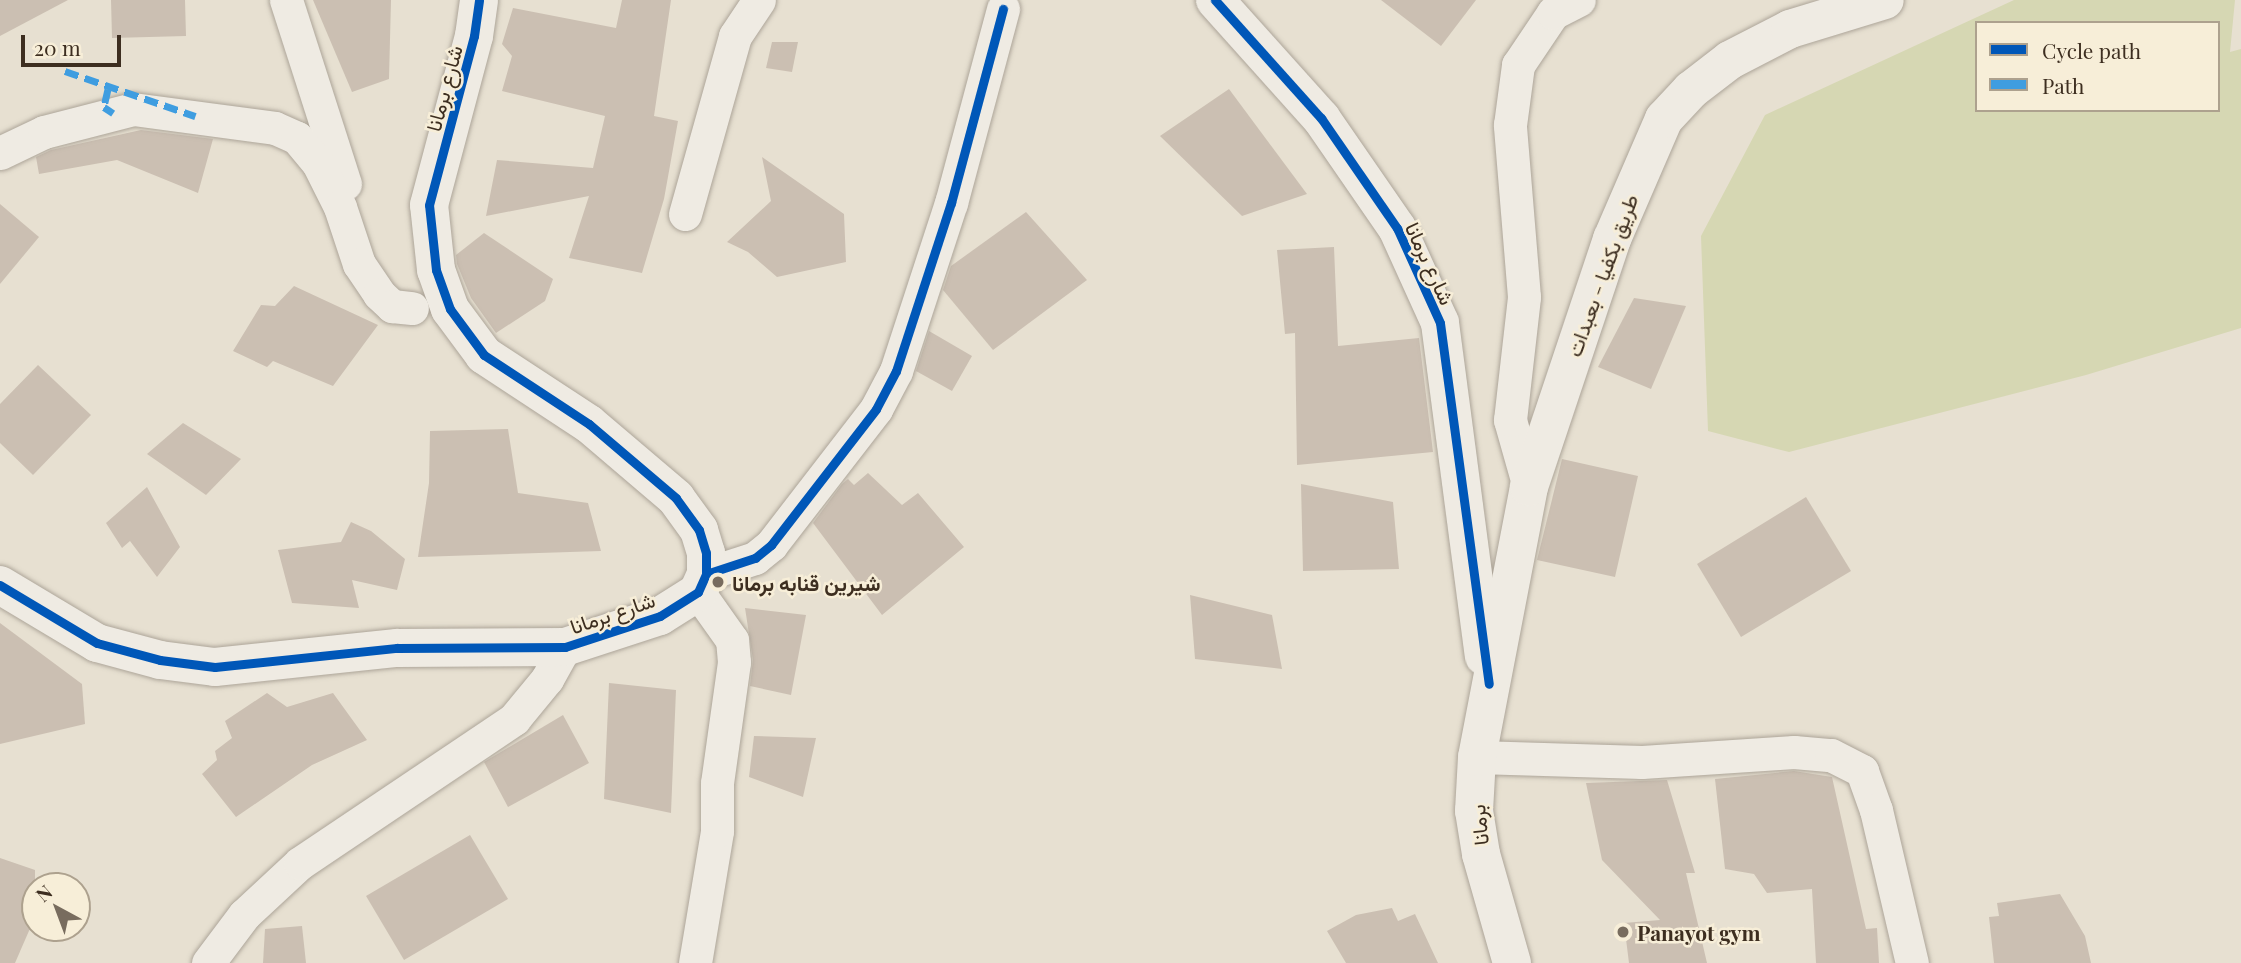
<!DOCTYPE html>
<html>
<head>
<meta charset="utf-8">
<style>
  body { margin:0 }
  #map { position:relative; width:2241px; height:963px; overflow:hidden; background:#e7e0d1; font-family:"Playfair Display",Vazirmatn,serif }
  div>[style] { position:absolute }
  [style*='--x'] { left:calc(var(--x)*1px); top:calc(var(--y)*1px); width:calc(var(--w)*1px); rotate:calc(var(--a)*1deg) }
  .green>* { inset:0; background:#d6d7b3 }
  .building>* { inset:0; background:#cbbfb2 }
  .roads { filter:drop-shadow(0 0 2px #ada599) drop-shadow(0 0 2px #ada599) }
  .street>* { height:33px; margin:-16.5px; padding:0 16.5px; transform-origin:16.5px; border-radius:16.5px; background:#efebe3 }
  .secondary>* { height:38px; margin:-19px; padding:0 19px; transform-origin:19px; border-radius:19px; background:#efebe3 }
  .quiet>* { height:7px; margin-top:-3.5px; transform-origin:0; background:repeating-linear-gradient(90deg,#3f9de0 0 14px,transparent 0 21px) }
  .cycleway>* { height:9px; margin:-4.5px; padding:0 4.5px; transform-origin:4.5px; border-radius:4.5px; background:#0057b8 }
  .dots>* { width:19px; height:19px; translate:-50% -50%; box-sizing:border-box; border:4px solid #f7eed8; border-radius:50% }
  span { translate:-50% -50%; white-space:nowrap; text-align:center; line-height:1.15; -webkit-text-stroke:5px #f7eed8; paint-order:stroke }
  .street-label { font-size:21px; color:#3d2e20 }
  .poi-label { font-size:21px; color:#3d2e20; font-weight:700 }
  .left { translate:0 -50%; text-align:left }
  .legend { position:absolute; left:1975px; top:21px; width:245px; height:91px; box-sizing:border-box; background:#f7eed8; border:2px solid #ada18e; margin:0; padding:9px 12px; list-style:none; font-size:21px; color:#3d2e20 }
  .legend li { display:flex; align-items:center; gap:14px; height:35px }
  .legend b { width:35px; border:2px solid #ada18e }
  .north { position:absolute; left:21px; top:872px; width:70px; height:70px; box-sizing:border-box; background:#f7eed8; border:2px solid #ada18e; border-radius:50%; rotate:319deg; font-size:19px; font-weight:700; line-height:28px; text-align:center; color:#3d2e20 }
  .north::after { content:''; display:block; margin:auto; width:24px; height:32px; background:#786c5e; clip-path:polygon(50% 0,100% 100%,50% 72%,0 100%) }
  .scale { position:absolute; left:21px; top:35px; width:100px; height:32px; box-sizing:border-box; border:4px solid #3d2e20; border-top:0; padding-left:9px; font-size:21px; line-height:24px; white-space:nowrap; color:#3d2e20; -webkit-text-stroke:5px #f7eed8; paint-order:stroke }
</style>
</head>
<body>
<div id="map">
  <div class="green">
    <div style="clip-path:polygon(evenodd,2014px 0,2235px 0,2230px 52px,2241px 49px,2241px 328px,2086px 375px,1789px 452px,1708px 431px,1701px 236px,1765px 115px,2014px 0,1977px 23px,2218px 23px,2218px 110px,1977px 110px,1977px 23px)"></div>
  </div>
  <div class="building">
    <div style="clip-path:polygon(0 0,68px 0,0 36px)"></div>
    <div style="clip-path:polygon(111px 0,185px 0,186px 36px,112px 38px)"></div>
    <div style="clip-path:polygon(313px 0,391px 0,389px 79px,352px 92px)"></div>
    <div style="clip-path:polygon(622px 0,671px 0,654px 116px,678px 121px,664px 199px,642px 273px,569px 258px,589px 196px,486px 216px,497px 160px,593px 168px,605px 116px,502px 91px,512px 56px,502px 44px,513px 8px,616px 28px)"></div>
    <div style="clip-path:polygon(1381px 0,1476px 0,1441px 46px)"></div>
    <div style="clip-path:polygon(772px 42px,798px 42px,792px 72px,766px 68px)"></div>
    <div style="clip-path:polygon(1229px 89px,1307px 194px,1242px 216px,1160px 136px)"></div>
    <div style="clip-path:polygon(141px 130px,213px 139px,198px 193px,117px 160px,39px 174px,36px 157px,51px 150px)"></div>
    <div style="clip-path:polygon(762px 157px,844px 214px,846px 262px,777px 277px,748px 252px,727px 242px,771px 201px)"></div>
    <div style="clip-path:polygon(0 204px,39px 237px,0 284px)"></div>
    <div style="clip-path:polygon(1026px 212px,1087px 280px,993px 350px,943px 290px,951px 266px)"></div>
    <div style="clip-path:polygon(484px 233px,553px 279px,545px 301px,496px 333px,471px 298px,457px 264px,456px 255px)"></div>
    <div style="clip-path:polygon(1334px 247px,1338px 346px,1419px 338px,1433px 452px,1297px 465px,1295px 333px,1285px 334px,1277px 250px)"></div>
    <div style="clip-path:polygon(294px 286px,378px 325px,333px 386px,273px 361px,267px 367px,233px 351px,261px 305px,275px 306px)"></div>
    <div style="clip-path:polygon(1634px 298px,1686px 306px,1651px 389px,1598px 367px)"></div>
    <div style="clip-path:polygon(929px 331px,972px 356px,952px 391px,916px 371px)"></div>
    <div style="clip-path:polygon(38px 365px,91px 415px,33px 475px,0 443px,0 404px)"></div>
    <div style="clip-path:polygon(183px 423px,241px 459px,206px 495px,147px 454px)"></div>
    <div style="clip-path:polygon(508px 429px,518px 493px,588px 503px,601px 551px,418px 557px,429px 483px,430px 431px)"></div>
    <div style="clip-path:polygon(1562px 459px,1638px 476px,1615px 577px,1537px 560px)"></div>
    <div style="clip-path:polygon(868px 473px,902px 505px,918px 493px,964px 547px,882px 615px,813px 523px,842px 484px,848px 479px,854px 485px)"></div>
    <div style="clip-path:polygon(1301px 484px,1393px 502px,1399px 569px,1303px 571px)"></div>
    <div style="clip-path:polygon(147px 487px,180px 547px,157px 577px,130px 541px,122px 548px,106px 523px)"></div>
    <div style="clip-path:polygon(1806px 497px,1851px 571px,1741px 637px,1697px 564px)"></div>
    <div style="clip-path:polygon(351px 522px,371px 531px,405px 559px,397px 590px,352px 580px,359px 608px,292px 603px,278px 550px,341px 542px)"></div>
    <div style="clip-path:polygon(1190px 595px,1272px 615px,1282px 669px,1195px 659px)"></div>
    <div style="clip-path:polygon(745px 608px,806px 615px,791px 695px,750px 686px,753px 660px)"></div>
    <div style="clip-path:polygon(0 623px,82px 684px,85px 724px,0 744px)"></div>
    <div style="clip-path:polygon(609px 683px,676px 690px,671px 813px,604px 799px)"></div>
    <div style="clip-path:polygon(267px 693px,287px 707px,333px 693px,367px 740px,312px 765px,236px 817px,202px 774px,217px 760px,215px 751px,232px 738px,225px 721px)"></div>
    <div style="clip-path:polygon(563px 715px,589px 763px,508px 807px,484px 762px)"></div>
    <div style="clip-path:polygon(754px 736px,816px 738px,803px 797px,749px 777px)"></div>
    <div style="clip-path:polygon(1794px 771px,1832px 777px,1866px 929px,1877px 928px,1879px 963px,1816px 963px,1812px 889px,1767px 893px,1754px 874px,1725px 869px,1715px 779px)"></div>
    <div style="clip-path:polygon(1667px 780px,1695px 873px,1686px 873px,1707px 963px,1629px 963px,1624px 923px,1660px 920px,1602px 860px,1586px 783px)"></div>
    <div style="clip-path:polygon(470px 835px,508px 899px,404px 960px,366px 896px)"></div>
    <div style="clip-path:polygon(0 858px,35px 870px,35px 917px,15px 963px,0 963px)"></div>
    <div style="clip-path:polygon(2060px 894px,2085px 936px,2091px 963px,1994px 963px,1989px 917px,1999px 916px,1997px 903px)"></div>
    <div style="clip-path:polygon(1392px 908px,1398px 921px,1415px 914px,1438px 963px,1346px 963px,1327px 931px,1356px 915px)"></div>
    <div style="clip-path:polygon(302px 926px,306px 963px,263px 963px,265px 929px)"></div>
  </div>
  <div class="roads">
    <div class="street">
      <div style="--x:286;--y:0;--w:193;--a:72.2"></div>
      <div style="--x:0;--y:153;--w:49;--a:-25.5"></div>
      <div style="--x:44;--y:132;--w:92;--a:-14.5"></div>
      <div style="--x:133;--y:109;--w:143;--a:7.6"></div>
      <div style="--x:275;--y:128;--w:24;--a:24"></div>
      <div style="--x:297;--y:138;--w:33;--a:50"></div>
      <div style="--x:318;--y:163;--w:49;--a:63.4"></div>
      <div style="--x:340;--y:207;--w:60;--a:71.6"></div>
      <div style="--x:359;--y:264;--w:36;--a:56"></div>
      <div style="--x:379;--y:294;--w:18;--a:43"></div>
      <div style="--x:392;--y:306;--w:20;--a:6"></div>
      <div style="--x:685;--y:214;--w:185;--a:-74.3"></div>
      <div style="--x:735;--y:36;--w:43;--a:-56.3"></div>
      <div style="--x:1529;--y:487;--w:70;--a:-105.8"></div>
      <div style="--x:1510;--y:420;--w:124;--a:-83.5"></div>
      <div style="--x:1524;--y:297;--w:173;--a:-94.7"></div>
      <div style="--x:1510;--y:125;--w:61;--a:-82.4"></div>
      <div style="--x:1518;--y:65;--w:63;--a:-56.1"></div>
      <div style="--x:1553;--y:13;--w:29;--a:-27"></div>
      <div style="--x:706;--y:574;--w:52;--a:-18.1"></div>
      <div style="--x:755;--y:558;--w:21;--a:-39"></div>
      <div style="--x:771;--y:545;--w:172;--a:-52.3"></div>
      <div style="--x:876;--y:409;--w:43;--a:-62.2"></div>
      <div style="--x:896;--y:371;--w:177;--a:-71.9"></div>
      <div style="--x:951;--y:203;--w:201;--a:-75"></div>
      <div style="--x:1477;--y:757;--w:165;--a:1.7"></div>
      <div style="--x:1642;--y:762;--w:152;--a:-3.8"></div>
      <div style="--x:1794;--y:752;--w:37;--a:5"></div>
      <div style="--x:1831;--y:755;--w:35;--a:27"></div>
      <div style="--x:1862;--y:771;--w:41;--a:70.3"></div>
      <div style="--x:1876;--y:810;--w:157;--a:76.8"></div>
      <div style="--x:208;--y:963;--w:60;--a:-53.1"></div>
      <div style="--x:244;--y:915;--w:76;--a:-42.9"></div>
      <div style="--x:300;--y:863;--w:258;--a:-33.9"></div>
      <div style="--x:514;--y:719;--w:52;--a:-50.5"></div>
      <div style="--x:547;--y:679;--w:37;--a:-61"></div>
      <div style="--x:695;--y:963;--w:134;--a:-80.5"></div>
      <div style="--x:717;--y:831;--w:48;--a:-90"></div>
      <div style="--x:717;--y:783;--w:122;--a:-82"></div>
      <div style="--x:734;--y:662;--w:22;--a:-95"></div>
      <div style="--x:732;--y:640;--w:59;--a:-125.3"></div>
    </div>
    <div class="secondary">
      <div style="--x:1215;--y:0;--w:159;--a:48.1"></div>
      <div style="--x:1321;--y:118;--w:134;--a:55.4"></div>
      <div style="--x:1397;--y:228;--w:104;--a:65.6"></div>
      <div style="--x:1440;--y:323;--w:336;--a:82.5"></div>
      <div style="--x:0;--y:585;--w:113;--a:30.9"></div>
      <div style="--x:97;--y:643;--w:65;--a:15.1"></div>
      <div style="--x:160;--y:660;--w:55;--a:7.3"></div>
      <div style="--x:215;--y:667;--w:183;--a:-6"></div>
      <div style="--x:397;--y:648;--w:168;--a:-0.3"></div>
      <div style="--x:565;--y:647;--w:100;--a:-18.1"></div>
      <div style="--x:660;--y:616;--w:45;--a:-32.3"></div>
      <div style="--x:698;--y:592;--w:20;--a:-66"></div>
      <div style="--x:706;--y:574;--w:21;--a:-90"></div>
      <div style="--x:706;--y:553;--w:24;--a:-107"></div>
      <div style="--x:699;--y:530;--w:39;--a:-126"></div>
      <div style="--x:676;--y:498;--w:114;--a:-139.6"></div>
      <div style="--x:589;--y:424;--w:126;--a:-146.7"></div>
      <div style="--x:484;--y:355;--w:57;--a:-126.5"></div>
      <div style="--x:450;--y:309;--w:41;--a:-109.7"></div>
      <div style="--x:436;--y:270;--w:65;--a:-96.1"></div>
      <div style="--x:429;--y:205;--w:175;--a:-75.1"></div>
      <div style="--x:474;--y:36;--w:36;--a:-82"></div>
      <div style="--x:1512;--y:963;--w:113;--a:-105.9"></div>
      <div style="--x:1481;--y:854;--w:44;--a:-99.2"></div>
      <div style="--x:1474;--y:811;--w:54;--a:-86.8"></div>
      <div style="--x:1477;--y:757;--w:275;--a:-79.1"></div>
      <div style="--x:1529;--y:487;--w:262;--a:-71.5"></div>
      <div style="--x:1612;--y:239;--w:131;--a:-66.6"></div>
      <div style="--x:1664;--y:119;--w:40;--a:-47"></div>
      <div style="--x:1691;--y:90;--w:49;--a:-37.6"></div>
      <div style="--x:1730;--y:60;--w:68;--a:-27.3"></div>
      <div style="--x:1790;--y:29;--w:99;--a:-17"></div>
    </div>
  </div>
  <div class="quiet">
    <div style="--x:65;--y:71;--w:138;--a:19.1"></div>
    <div style="--x:108;--y:89;--w:18;--a:103"></div>
    <div style="--x:104;--y:107;--w:11;--a:34"></div>
  </div>
  <div class="cycleway">
    <div style="--x:1215;--y:0;--w:159;--a:48.1"></div>
    <div style="--x:1321;--y:118;--w:134;--a:55.4"></div>
    <div style="--x:1397;--y:228;--w:104;--a:65.6"></div>
    <div style="--x:1440;--y:323;--w:364;--a:82.3"></div>
    <div style="--x:706;--y:574;--w:52;--a:-18.1"></div>
    <div style="--x:755;--y:558;--w:21;--a:-39"></div>
    <div style="--x:771;--y:545;--w:172;--a:-52.3"></div>
    <div style="--x:876;--y:409;--w:43;--a:-62.2"></div>
    <div style="--x:896;--y:371;--w:177;--a:-71.9"></div>
    <div style="--x:951;--y:203;--w:201;--a:-75"></div>
    <div style="--x:0;--y:585;--w:113;--a:30.9"></div>
    <div style="--x:97;--y:643;--w:65;--a:15.1"></div>
    <div style="--x:160;--y:660;--w:55;--a:7.3"></div>
    <div style="--x:215;--y:667;--w:183;--a:-6"></div>
    <div style="--x:397;--y:648;--w:168;--a:-0.3"></div>
    <div style="--x:565;--y:647;--w:100;--a:-18.1"></div>
    <div style="--x:660;--y:616;--w:45;--a:-32.3"></div>
    <div style="--x:698;--y:592;--w:20;--a:-66"></div>
    <div style="--x:706;--y:574;--w:21;--a:-90"></div>
    <div style="--x:706;--y:553;--w:24;--a:-107"></div>
    <div style="--x:699;--y:530;--w:39;--a:-126"></div>
    <div style="--x:676;--y:498;--w:114;--a:-139.6"></div>
    <div style="--x:589;--y:424;--w:126;--a:-146.7"></div>
    <div style="--x:484;--y:355;--w:57;--a:-126.5"></div>
    <div style="--x:450;--y:309;--w:41;--a:-109.7"></div>
    <div style="--x:436;--y:270;--w:65;--a:-96.1"></div>
    <div style="--x:429;--y:205;--w:175;--a:-75.1"></div>
    <div style="--x:474;--y:36;--w:36;--a:-82"></div>
  </div>
  <div class="dots">
    <div style="left:718px;top:582px;background:#786c5e"></div>
    <div style="left:1623px;top:932px;background:#786c5e"></div>
  </div>
  <div class="street-label">
    <span style="left:443px;top:88px;rotate:-75deg">شارع برمانا</span>
    <span style="left:1431px;top:263px;rotate:65deg">شارع برمانا</span>
    <span style="left:1601px;top:275px;rotate:-70deg">طريق بكفيا - بعبدات</span>
    <span style="left:612px;top:612px;rotate:-19deg">شارع برمانا</span>
    <span style="left:1478px;top:825px;rotate:-96deg">برمانا</span>
  </div>
  <div class="poi-label">
    <span class="left" style="left:732px;top:582px">شيرين قنابه برمانا</span>
    <span class="left" style="left:1637px;top:932px">Panayot gym</span>
  </div>
  <ul class="legend">
  <li><b style="height:9px;background:#0057b8"></b>Cycle path</li>
  <li><b style="height:9px;background:#3f9de0"></b>Path</li>
  </ul>
  <div class="north">N</div>
  <div class="scale">20 m</div>
</div>
</body>
</html>
